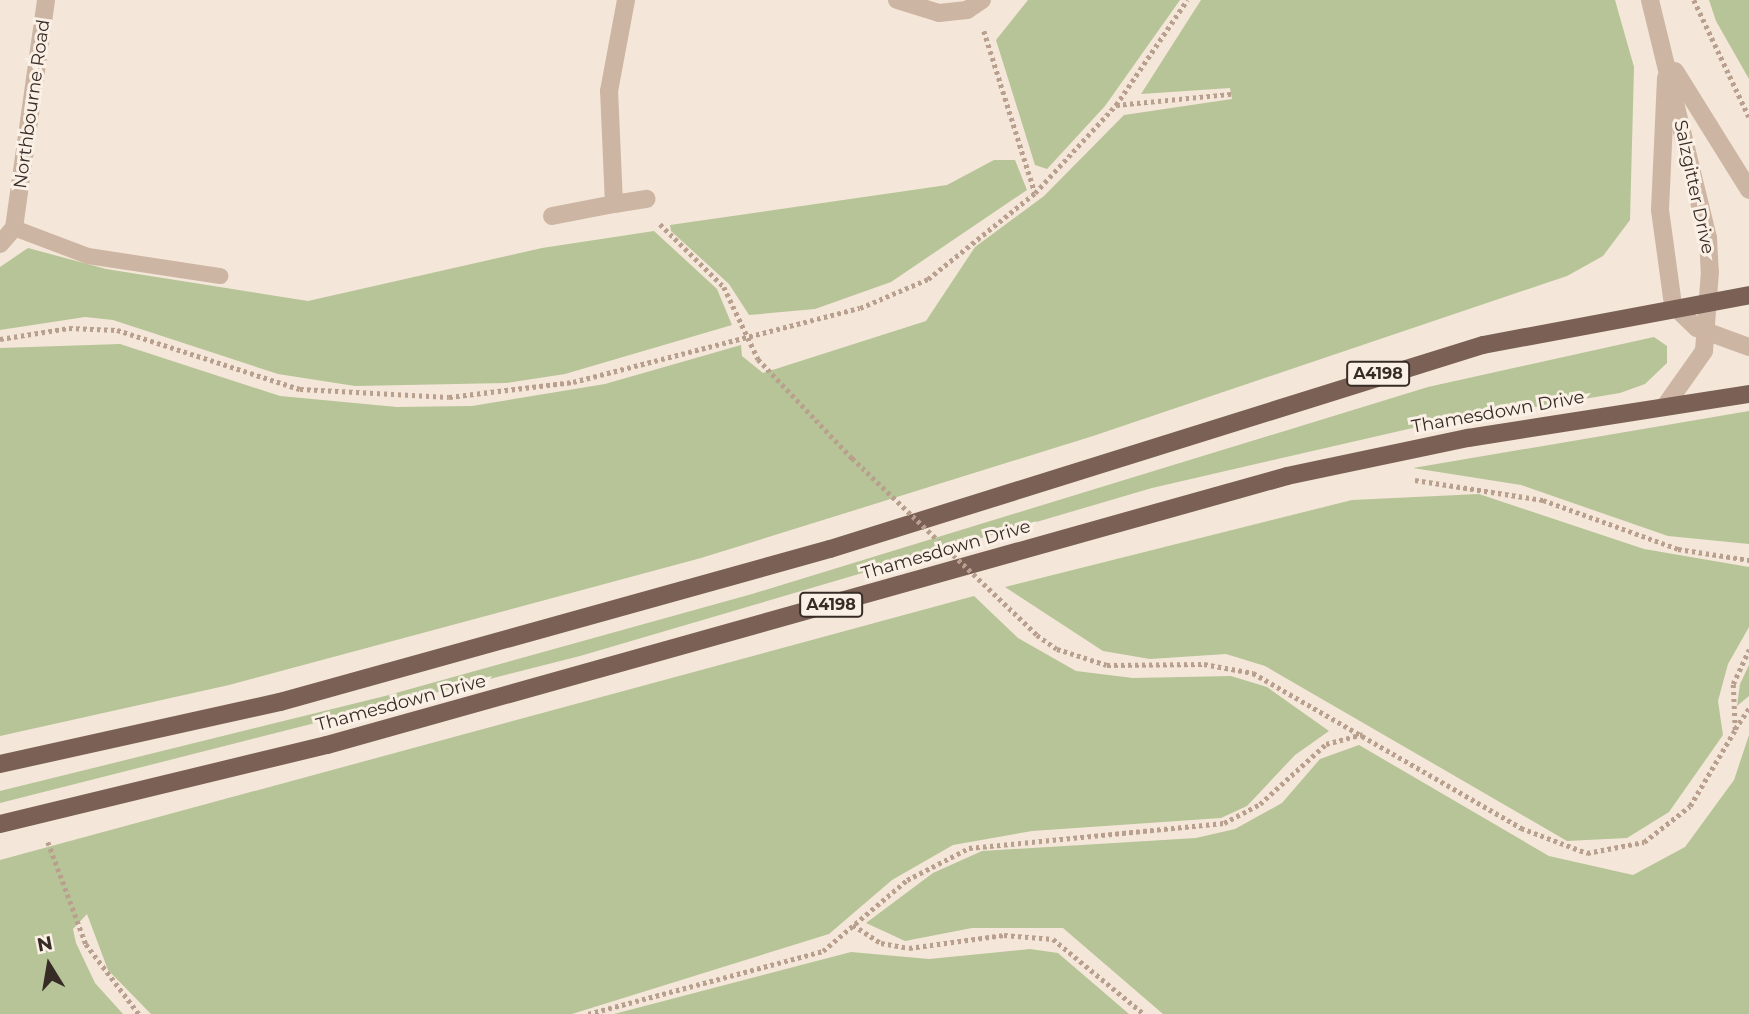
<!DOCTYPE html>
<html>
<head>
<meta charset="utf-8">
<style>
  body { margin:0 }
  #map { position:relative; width:1749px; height:1014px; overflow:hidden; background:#f4e6d8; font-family:Montserrat,sans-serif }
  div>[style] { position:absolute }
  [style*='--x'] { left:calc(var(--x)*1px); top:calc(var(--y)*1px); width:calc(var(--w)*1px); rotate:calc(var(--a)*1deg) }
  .green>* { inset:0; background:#b6c497 }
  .path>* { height:4.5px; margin-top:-2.25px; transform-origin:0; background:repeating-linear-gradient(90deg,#b99f8d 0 3.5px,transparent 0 7px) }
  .service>* { height:16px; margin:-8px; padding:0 8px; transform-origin:8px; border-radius:8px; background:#cdb5a3 }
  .minor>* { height:18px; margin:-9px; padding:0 9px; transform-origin:9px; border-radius:9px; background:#cdb5a3 }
  .tertiary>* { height:18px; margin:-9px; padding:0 9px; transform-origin:9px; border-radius:9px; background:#cdb5a3 }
  .primary>* { height:18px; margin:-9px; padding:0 9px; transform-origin:9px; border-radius:9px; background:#7b6155 }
  .path-bridge>* { height:4.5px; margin-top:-2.25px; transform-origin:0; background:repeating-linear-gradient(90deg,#b99f8d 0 3.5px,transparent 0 7px) }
  span { translate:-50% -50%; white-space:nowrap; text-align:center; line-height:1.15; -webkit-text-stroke:6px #fbf0e5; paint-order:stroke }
  .shield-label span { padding:2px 5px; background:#fbf0e5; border:2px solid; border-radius:5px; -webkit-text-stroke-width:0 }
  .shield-label { font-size:16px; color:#372b26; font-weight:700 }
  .street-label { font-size:18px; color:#372b26 }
  .north { position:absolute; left:14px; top:930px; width:70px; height:70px; -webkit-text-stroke:5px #fbf0e5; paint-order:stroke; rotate:349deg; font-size:19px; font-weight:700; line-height:28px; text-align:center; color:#372b26 }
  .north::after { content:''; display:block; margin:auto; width:24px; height:32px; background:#372b26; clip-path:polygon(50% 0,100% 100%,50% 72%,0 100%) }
</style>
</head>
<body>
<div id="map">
  <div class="green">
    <div style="clip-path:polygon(1028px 0,1180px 0,1105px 106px,1047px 169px,1035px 165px,996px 40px)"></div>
    <div style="clip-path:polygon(1201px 0,1615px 0,1634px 67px,1630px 220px,1603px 256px,1567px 276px,1093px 436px,701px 558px,229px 685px,0 736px,0 348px,120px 344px,280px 396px,397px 407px,472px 406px,605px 384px,741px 345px,742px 356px,763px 373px,926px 321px,975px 247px,1044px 196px,1124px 115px,1232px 99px,1230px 88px,1141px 94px)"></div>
    <div style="clip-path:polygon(1709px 0,1749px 0,1749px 79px,1716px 21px)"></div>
    <div style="clip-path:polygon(994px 160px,1015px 160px,1027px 190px,891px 282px,815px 309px,749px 315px,729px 284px,671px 231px,670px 225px,947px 185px)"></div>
    <div style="clip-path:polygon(654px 231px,717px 289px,732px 325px,565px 374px,506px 383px,355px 386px,278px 374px,113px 320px,85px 317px,0 330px,0 267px,28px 248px,106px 269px,308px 301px,542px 248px)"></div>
    <div style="clip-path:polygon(1654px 337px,1667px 346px,1667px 363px,1645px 384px,1620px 393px,1430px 424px,1152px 488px,580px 656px,0 803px,0 791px,385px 696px,752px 594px,1428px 387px)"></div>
    <div style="clip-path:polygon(1749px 411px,1749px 544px,1668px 536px,1521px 485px,1413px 468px)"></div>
    <div style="clip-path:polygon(1479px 494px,1644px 549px,1749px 567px,1749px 627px,1728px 664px,1718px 701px,1723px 735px,1669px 812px,1627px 838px,1567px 841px,1265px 666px,1226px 654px,1150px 659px,1103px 651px,1005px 587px,1352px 500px)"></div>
    <div style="clip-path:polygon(974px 596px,1018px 638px,1076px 671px,1133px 678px,1231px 676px,1267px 687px,1329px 731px,1295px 755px,1247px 806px,1221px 818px,1032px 831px,953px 845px,892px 880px,829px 934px,572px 1014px,151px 1014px,108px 970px,87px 914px,73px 929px,76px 943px,95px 983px,123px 1014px,0 1014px,0 860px)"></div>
    <div style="clip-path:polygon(1749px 665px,1749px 696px,1737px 706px,1740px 684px)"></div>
    <div style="clip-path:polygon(1749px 735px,1749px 1014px,1163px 1014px,1063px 928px,972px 928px,905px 941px,866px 923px,933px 873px,982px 851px,1196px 838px,1235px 829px,1282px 803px,1320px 759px,1359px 745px,1549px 856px,1633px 875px,1685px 847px,1734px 780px)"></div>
    <div style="clip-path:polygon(1030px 949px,1058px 953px,1129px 1014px,614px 1014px,851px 952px,929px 959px)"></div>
  </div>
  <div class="path">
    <div style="--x:1694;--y:0;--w:129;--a:64.8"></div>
    <div style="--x:984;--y:31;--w:170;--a:72.5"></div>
    <div style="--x:1116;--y:105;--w:116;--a:-5.5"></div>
    <div style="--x:660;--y:224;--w:90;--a:44.5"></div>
    <div style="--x:724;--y:287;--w:80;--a:64.7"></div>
    <div style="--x:758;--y:359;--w:137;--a:46.5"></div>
    <div style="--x:0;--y:339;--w:70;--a:-9.1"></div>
    <div style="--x:69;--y:328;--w:48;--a:2.4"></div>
    <div style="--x:117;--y:330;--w:192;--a:17.9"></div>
    <div style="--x:300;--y:389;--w:149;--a:3.1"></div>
    <div style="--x:449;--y:397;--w:125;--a:-6.9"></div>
    <div style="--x:573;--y:382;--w:296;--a:-14.5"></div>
    <div style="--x:860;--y:308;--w:74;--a:-23.1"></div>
    <div style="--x:928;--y:279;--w:137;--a:-38.8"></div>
    <div style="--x:1035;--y:193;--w:120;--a:-47.4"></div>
    <div style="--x:1116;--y:105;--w:127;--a:-55.9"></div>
    <div style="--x:1415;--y:480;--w:130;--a:8.9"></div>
    <div style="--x:1543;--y:500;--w:144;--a:19.9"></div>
    <div style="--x:1678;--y:549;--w:72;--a:8.8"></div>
    <div style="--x:1037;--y:635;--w:24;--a:35"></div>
    <div style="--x:1057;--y:649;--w:52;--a:17.7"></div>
    <div style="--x:1107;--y:665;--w:97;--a:-0.6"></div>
    <div style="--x:1204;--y:664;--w:50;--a:10.4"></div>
    <div style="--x:1253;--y:673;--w:310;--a:30"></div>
    <div style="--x:1521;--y:828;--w:71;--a:20.7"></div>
    <div style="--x:1587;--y:853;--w:58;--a:-10.9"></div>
    <div style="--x:1644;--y:842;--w:58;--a:-38"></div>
    <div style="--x:1690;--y:806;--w:88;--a:-59.4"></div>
    <div style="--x:1735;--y:730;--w:46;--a:-92.5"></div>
    <div style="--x:1733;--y:684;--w:38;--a:-65"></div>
    <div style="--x:1735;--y:729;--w:25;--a:-56"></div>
    <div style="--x:48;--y:842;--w:109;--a:69.6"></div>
    <div style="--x:86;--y:944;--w:88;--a:52.9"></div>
    <div style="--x:853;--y:925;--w:33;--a:33"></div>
    <div style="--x:881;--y:943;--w:28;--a:10"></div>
    <div style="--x:909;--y:948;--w:96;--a:-7.8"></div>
    <div style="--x:1004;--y:935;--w:49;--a:4.7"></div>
    <div style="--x:1053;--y:939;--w:118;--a:39.5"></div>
    <div style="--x:588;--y:1014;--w:243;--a:-15"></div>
    <div style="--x:823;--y:951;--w:110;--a:-40.2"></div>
    <div style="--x:907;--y:880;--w:70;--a:-27.3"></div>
    <div style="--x:969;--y:848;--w:256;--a:-5.6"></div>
    <div style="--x:1224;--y:823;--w:41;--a:-27.8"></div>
    <div style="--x:1260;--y:804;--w:89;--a:-42.3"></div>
    <div style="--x:1326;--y:744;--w:38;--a:-15"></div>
  </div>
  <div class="service">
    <div style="--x:14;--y:228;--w:79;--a:20.7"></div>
    <div style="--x:88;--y:256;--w:134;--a:8.6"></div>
  </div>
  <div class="minor">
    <div style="--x:897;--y:0;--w:44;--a:17.2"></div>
    <div style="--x:939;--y:13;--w:28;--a:-6"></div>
    <div style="--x:967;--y:10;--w:18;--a:-34"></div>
    <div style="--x:614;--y:204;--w:33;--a:-9"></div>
    <div style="--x:552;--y:216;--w:63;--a:-11"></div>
    <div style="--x:614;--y:204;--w:113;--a:-92.5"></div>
    <div style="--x:609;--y:91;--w:93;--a:-79.4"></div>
    <div style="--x:0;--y:244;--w:21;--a:-49"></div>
    <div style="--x:14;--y:228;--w:230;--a:-82"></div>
  </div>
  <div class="tertiary">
    <div style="--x:1650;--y:0;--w:245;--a:76.3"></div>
    <div style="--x:1708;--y:238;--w:33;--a:87"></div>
    <div style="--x:1710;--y:271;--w:80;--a:94.3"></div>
    <div style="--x:1704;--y:351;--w:67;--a:125.3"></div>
    <div style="--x:1675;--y:71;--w:140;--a:58.1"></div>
    <div style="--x:1666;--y:78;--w:132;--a:92.6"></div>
    <div style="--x:1660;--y:210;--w:96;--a:82.2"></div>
    <div style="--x:1673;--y:305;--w:33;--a:44"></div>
    <div style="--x:1697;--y:328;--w:55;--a:20.1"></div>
  </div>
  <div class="primary">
    <div style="--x:0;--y:764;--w:287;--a:-12.5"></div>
    <div style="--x:280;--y:702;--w:571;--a:-15.55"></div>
    <div style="--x:830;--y:549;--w:684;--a:-17.35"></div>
    <div style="--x:1483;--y:345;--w:271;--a:-10.6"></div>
    <div style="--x:0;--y:824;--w:336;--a:-13.6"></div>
    <div style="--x:327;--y:745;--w:997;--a:-15.65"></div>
    <div style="--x:1287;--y:476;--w:185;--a:-11.9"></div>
    <div style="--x:1468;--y:438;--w:284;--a:-8.9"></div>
  </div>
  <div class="path-bridge">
    <div style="--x:852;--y:458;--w:256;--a:43.7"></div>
  </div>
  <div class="shield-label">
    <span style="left:1378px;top:374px">A4198</span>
    <span style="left:831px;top:605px">A4198</span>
  </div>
  <div class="street-label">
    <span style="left:32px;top:104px;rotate:-82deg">Northbourne Road</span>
    <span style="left:1694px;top:187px;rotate:78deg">Salzgitter Drive</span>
    <span style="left:1498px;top:412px;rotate:-10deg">Thamesdown Drive</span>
    <span style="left:946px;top:550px;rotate:-16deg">Thamesdown Drive</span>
    <span style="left:401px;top:703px;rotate:-15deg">Thamesdown Drive</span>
  </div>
  <div class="north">N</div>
</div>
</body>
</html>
